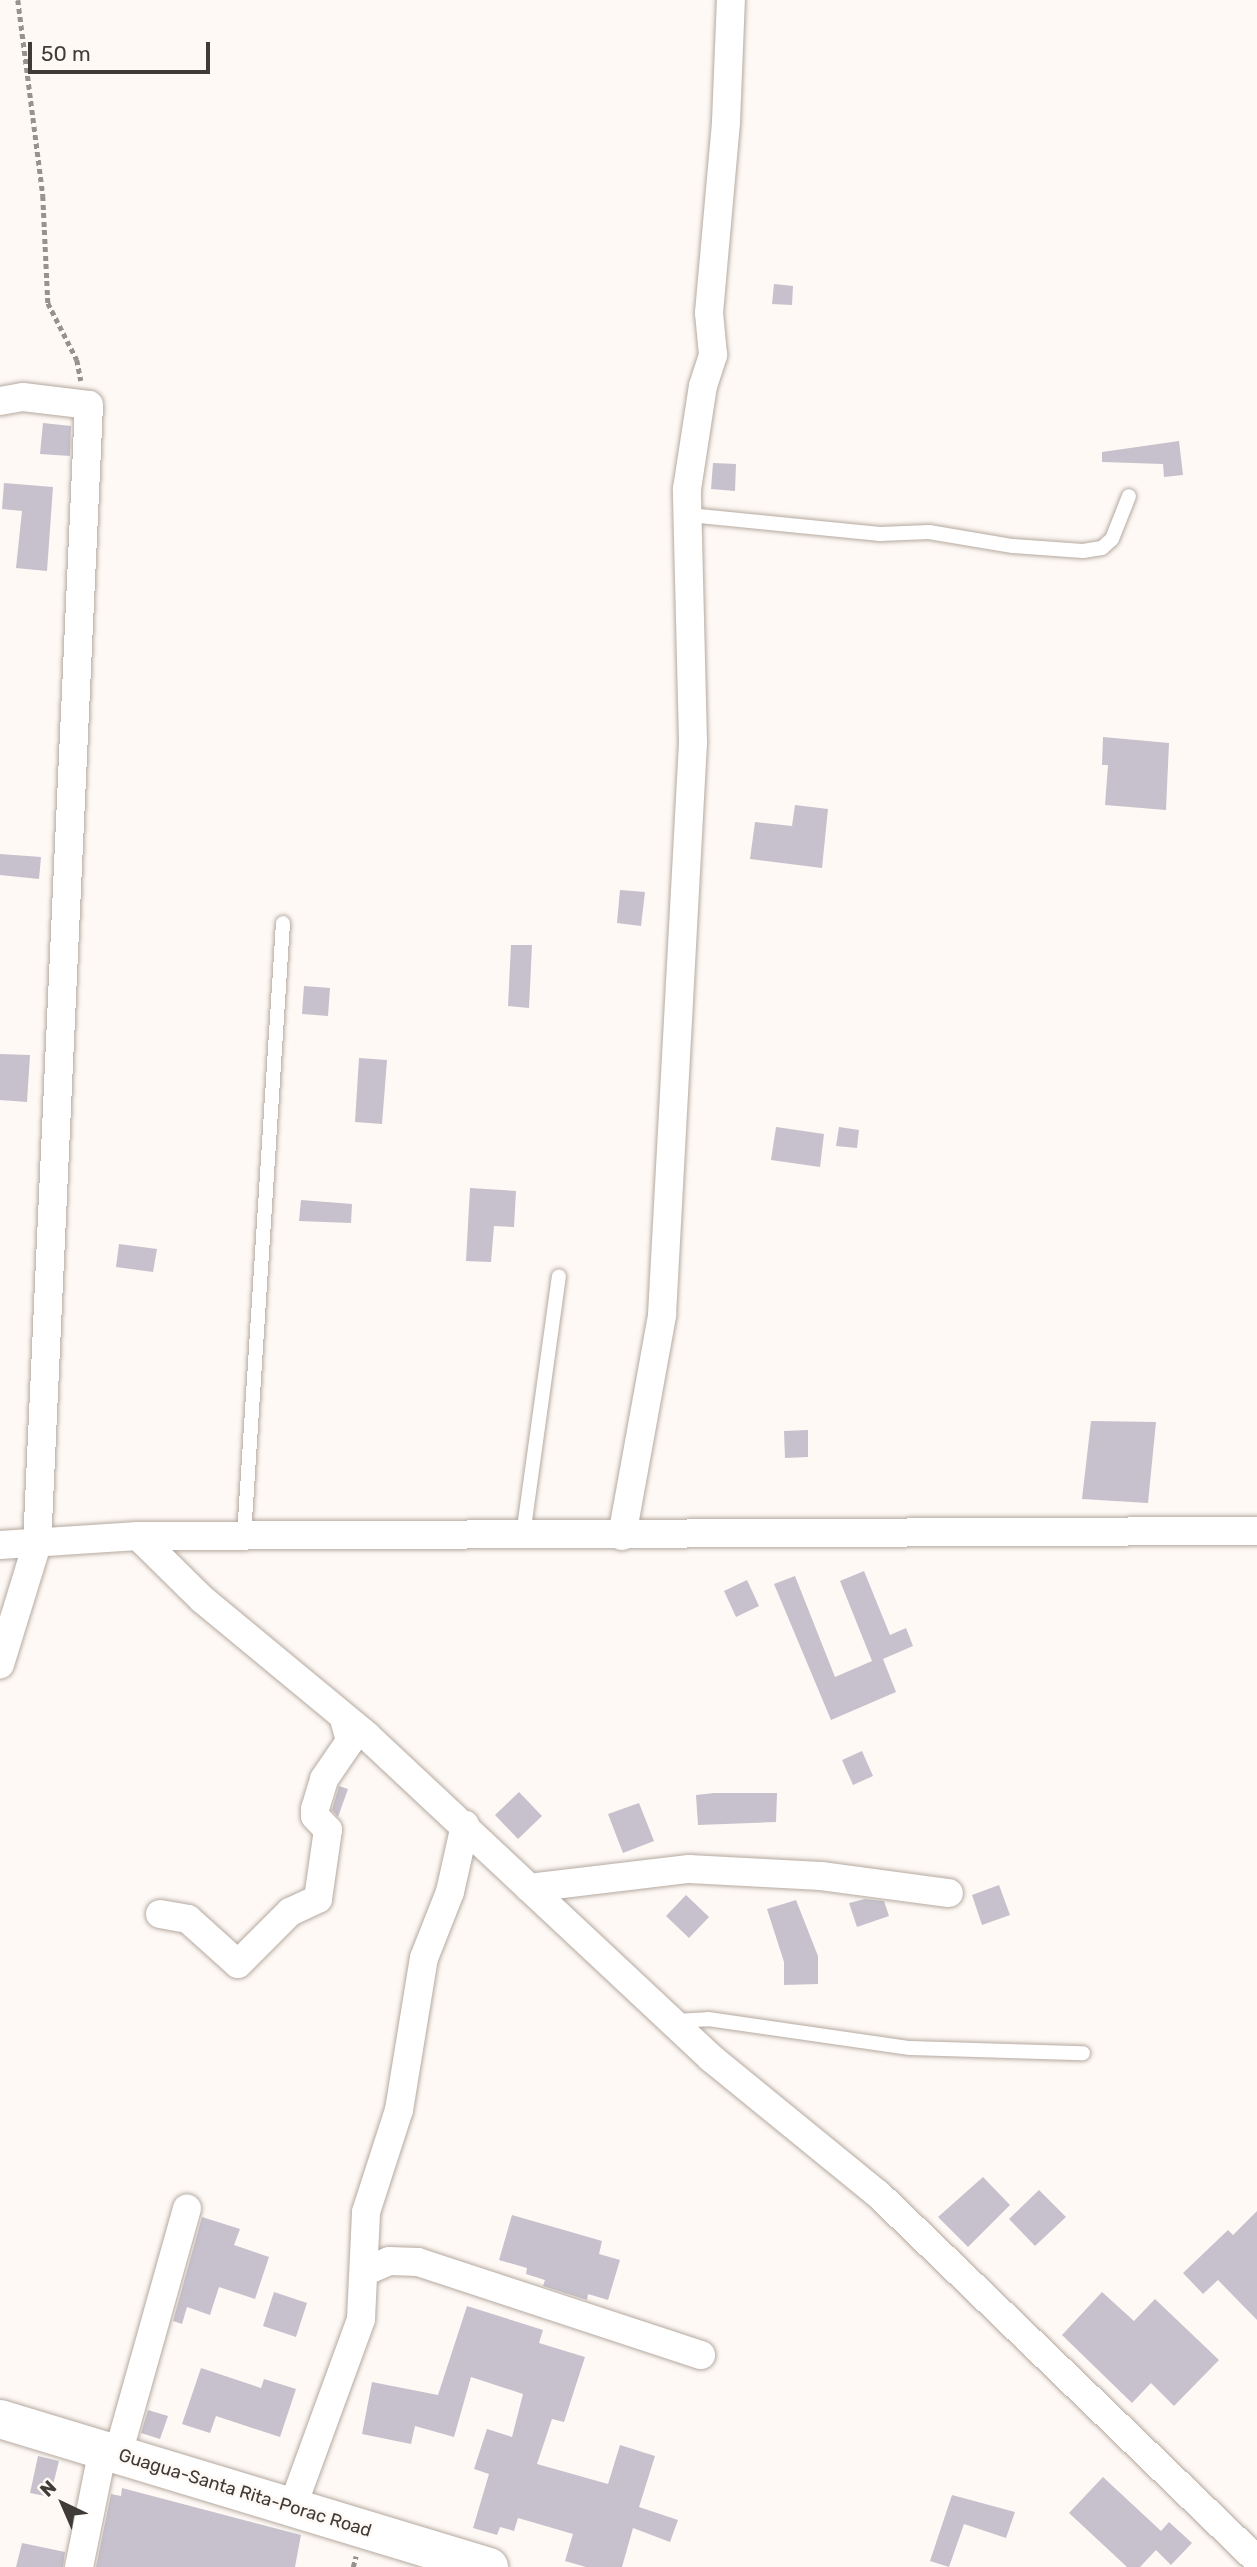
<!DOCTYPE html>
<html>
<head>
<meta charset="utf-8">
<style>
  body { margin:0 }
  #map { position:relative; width:1257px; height:2567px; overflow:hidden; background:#fef9f5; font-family:Rubik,sans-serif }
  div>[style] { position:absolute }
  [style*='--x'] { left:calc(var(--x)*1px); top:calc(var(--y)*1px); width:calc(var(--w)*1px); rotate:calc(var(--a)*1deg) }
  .building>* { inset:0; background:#c6c1cd }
  .path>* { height:4.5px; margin-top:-2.25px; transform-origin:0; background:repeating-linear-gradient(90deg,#97928e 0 5px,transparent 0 8.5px) }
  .roads { filter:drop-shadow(0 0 2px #b5a9a0) drop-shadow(0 0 2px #b5a9a0) }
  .lane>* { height:14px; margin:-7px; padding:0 7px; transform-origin:7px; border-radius:7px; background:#fff }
  .street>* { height:28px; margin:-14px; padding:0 14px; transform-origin:14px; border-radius:14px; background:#fff }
  .secondary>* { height:38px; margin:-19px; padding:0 19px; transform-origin:19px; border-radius:19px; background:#fff }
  span { translate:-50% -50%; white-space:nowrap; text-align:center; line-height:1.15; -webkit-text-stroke:5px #fef9f5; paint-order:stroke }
  .street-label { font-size:18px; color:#413b38 }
  .north { position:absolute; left:28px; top:2469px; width:70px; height:70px; -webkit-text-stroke:5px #fef9f5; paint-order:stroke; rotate:316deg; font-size:19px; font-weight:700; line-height:28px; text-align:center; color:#413b38 }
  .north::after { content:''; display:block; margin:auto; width:24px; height:32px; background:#413b38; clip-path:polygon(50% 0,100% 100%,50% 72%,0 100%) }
  .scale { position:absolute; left:28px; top:42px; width:182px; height:32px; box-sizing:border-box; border:4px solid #413b38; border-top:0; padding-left:9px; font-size:21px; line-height:24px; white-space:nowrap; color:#413b38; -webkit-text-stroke:5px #fef9f5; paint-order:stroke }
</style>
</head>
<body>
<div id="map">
  <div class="building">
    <div style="clip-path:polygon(774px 284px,793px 286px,792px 305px,772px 304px)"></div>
    <div style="clip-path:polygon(43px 423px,71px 426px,70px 456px,40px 454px)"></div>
    <div style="clip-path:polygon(1179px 441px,1183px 475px,1164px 477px,1163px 464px,1102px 462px,1102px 452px)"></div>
    <div style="clip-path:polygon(713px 463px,736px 464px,735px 491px,711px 489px)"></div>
    <div style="clip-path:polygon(4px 483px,53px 487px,47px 571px,16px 568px,22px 511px,2px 509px)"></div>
    <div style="clip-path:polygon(1103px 737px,1169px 743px,1166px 810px,1105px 805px,1108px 765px,1102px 765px)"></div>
    <div style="clip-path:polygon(795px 805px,828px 809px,822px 868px,750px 859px,755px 822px,792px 826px)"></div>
    <div style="clip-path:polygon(0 854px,41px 857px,39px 879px,0 875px)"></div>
    <div style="clip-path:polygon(620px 890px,645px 892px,641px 926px,617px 923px)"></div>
    <div style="clip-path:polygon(511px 945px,532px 945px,529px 1008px,508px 1006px)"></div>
    <div style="clip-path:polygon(304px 986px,330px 988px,328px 1016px,302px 1014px)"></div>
    <div style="clip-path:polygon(0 1054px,30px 1055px,27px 1102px,0 1100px)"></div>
    <div style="clip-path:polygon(359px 1058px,387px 1060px,382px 1124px,355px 1122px)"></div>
    <div style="clip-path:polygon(776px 1127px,824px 1134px,820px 1167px,771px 1160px)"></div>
    <div style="clip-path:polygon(839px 1127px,859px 1130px,857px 1148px,836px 1146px)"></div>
    <div style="clip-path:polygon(470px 1188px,516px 1191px,514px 1227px,494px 1226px,491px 1262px,466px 1261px)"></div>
    <div style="clip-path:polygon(301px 1200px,352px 1204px,351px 1223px,299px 1221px)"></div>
    <div style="clip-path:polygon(119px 1244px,157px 1249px,153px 1272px,116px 1267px)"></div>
    <div style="clip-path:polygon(1091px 1421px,1156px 1422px,1148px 1503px,1082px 1499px)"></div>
    <div style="clip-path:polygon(808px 1430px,808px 1457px,785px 1458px,784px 1431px)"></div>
    <div style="clip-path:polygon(864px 1571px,890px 1635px,906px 1628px,913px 1646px,883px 1659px,896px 1692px,831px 1720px,774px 1584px,795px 1576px,835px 1677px,872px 1661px,840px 1581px)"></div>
    <div style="clip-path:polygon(747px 1580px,759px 1606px,736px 1617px,724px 1591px)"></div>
    <div style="clip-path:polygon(862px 1751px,873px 1776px,853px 1785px,842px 1760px)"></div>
    <div style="clip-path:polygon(339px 1786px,348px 1789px,338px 1817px,332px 1810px)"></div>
    <div style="clip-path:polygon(519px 1792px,542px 1816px,518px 1839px,495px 1815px)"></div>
    <div style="clip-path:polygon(714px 1793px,777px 1793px,776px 1822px,698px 1825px,696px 1795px)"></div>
    <div style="clip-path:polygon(639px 1803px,654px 1841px,623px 1853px,608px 1814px)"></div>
    <div style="clip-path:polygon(999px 1885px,1010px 1915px,982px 1925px,972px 1895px)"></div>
    <div style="clip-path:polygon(686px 1895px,709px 1917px,689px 1938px,666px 1916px)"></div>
    <div style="clip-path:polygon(865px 1899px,884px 1901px,889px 1916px,857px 1927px,849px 1903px)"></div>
    <div style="clip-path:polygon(796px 1900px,818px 1956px,818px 1984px,784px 1985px,784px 1962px,767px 1909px)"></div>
    <div style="clip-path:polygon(983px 2177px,1010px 2205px,968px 2247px,938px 2217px)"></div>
    <div style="clip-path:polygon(1039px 2190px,1066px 2217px,1035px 2246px,1009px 2219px)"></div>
    <div style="clip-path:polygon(1257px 2211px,1257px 2320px,1218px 2280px,1203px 2294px,1183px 2273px,1228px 2230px,1233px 2235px)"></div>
    <div style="clip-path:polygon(512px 2215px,602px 2241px,599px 2254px,620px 2260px,608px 2300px,588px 2294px,587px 2300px,543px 2286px,545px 2280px,526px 2274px,527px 2268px,499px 2260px)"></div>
    <div style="clip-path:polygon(202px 2217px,240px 2229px,234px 2245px,269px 2257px,255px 2299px,219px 2287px,210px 2315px,187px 2307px,182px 2324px,173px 2321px)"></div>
    <div style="clip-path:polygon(274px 2292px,307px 2303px,296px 2337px,263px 2326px)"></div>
    <div style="clip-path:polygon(1102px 2292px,1134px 2321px,1155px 2299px,1219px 2360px,1174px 2406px,1151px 2383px,1132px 2403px,1062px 2335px)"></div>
    <div style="clip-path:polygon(467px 2306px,543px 2330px,539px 2343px,585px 2357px,564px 2422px,552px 2419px,537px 2464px,608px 2484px,620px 2445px,655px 2456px,639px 2507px,678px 2520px,670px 2542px,633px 2528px,622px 2567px,586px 2567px,565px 2561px,573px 2534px,518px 2518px,514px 2531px,500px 2527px,497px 2535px,473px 2528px,489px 2474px,474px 2469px,487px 2429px,512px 2437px,523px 2394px,471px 2377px,454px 2437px,415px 2426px,411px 2444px,362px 2434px,372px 2382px,438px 2395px)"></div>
    <div style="clip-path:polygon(201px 2368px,261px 2388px,264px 2379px,296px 2389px,280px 2437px,216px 2416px,210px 2433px,182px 2424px)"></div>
    <div style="clip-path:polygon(148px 2410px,168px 2416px,160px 2439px,141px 2433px)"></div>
    <div style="clip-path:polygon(38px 2456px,59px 2461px,50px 2497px,30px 2493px)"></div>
    <div style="clip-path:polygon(1103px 2477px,1161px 2531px,1169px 2522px,1192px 2543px,1171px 2565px,1156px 2550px,1140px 2567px,1127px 2567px,1069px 2513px)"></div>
    <div style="clip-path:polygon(122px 2488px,301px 2535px,295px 2567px,96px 2567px,111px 2494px,121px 2496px)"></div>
    <div style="clip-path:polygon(952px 2495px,1015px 2512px,1006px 2538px,964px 2524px,949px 2567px,930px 2561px)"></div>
    <div style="clip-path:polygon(22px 2543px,65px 2552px,63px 2567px,16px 2567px)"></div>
  </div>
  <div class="path">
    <div style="--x:18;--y:0;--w:198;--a:82.7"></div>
    <div style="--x:43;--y:196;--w:107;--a:87.3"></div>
    <div style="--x:48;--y:303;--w:64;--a:63"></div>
    <div style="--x:77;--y:360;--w:21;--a:79"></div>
    <div style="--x:353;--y:2567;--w:11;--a:-75"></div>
  </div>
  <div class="roads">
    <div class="lane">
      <div style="--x:689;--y:515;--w:192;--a:5.7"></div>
      <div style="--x:880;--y:534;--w:49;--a:-2.3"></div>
      <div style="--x:929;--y:532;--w:85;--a:9.5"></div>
      <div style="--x:1013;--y:546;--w:70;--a:4.1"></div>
      <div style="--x:1083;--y:551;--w:19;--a:-9"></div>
      <div style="--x:1102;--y:548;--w:13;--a:-42"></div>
      <div style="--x:1112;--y:539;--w:46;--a:-68.4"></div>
      <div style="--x:523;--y:1535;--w:261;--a:-82.1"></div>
      <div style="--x:244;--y:1536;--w:614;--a:-86.36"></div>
      <div style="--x:674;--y:2021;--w:34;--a:-3"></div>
      <div style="--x:708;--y:2019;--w:204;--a:8.2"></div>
      <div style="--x:910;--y:2048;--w:173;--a:1.7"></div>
    </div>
    <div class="street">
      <div style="--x:0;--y:401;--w:23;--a:-10"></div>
      <div style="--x:23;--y:397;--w:66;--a:6.9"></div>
      <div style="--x:89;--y:405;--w:1140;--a:92.61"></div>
      <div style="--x:37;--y:1544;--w:126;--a:107.1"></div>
      <div style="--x:138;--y:1536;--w:91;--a:44.6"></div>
      <div style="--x:203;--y:1600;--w:212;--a:39.6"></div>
      <div style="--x:366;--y:1735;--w:473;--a:43.1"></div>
      <div style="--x:711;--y:2058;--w:215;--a:39.2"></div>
      <div style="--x:878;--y:2194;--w:527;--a:44"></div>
      <div style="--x:622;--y:1536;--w:225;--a:-79.7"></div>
      <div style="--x:662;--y:1315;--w:574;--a:-86.9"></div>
      <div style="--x:693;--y:742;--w:253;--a:-91.4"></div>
      <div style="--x:687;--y:489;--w:104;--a:-81.2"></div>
      <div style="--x:703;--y:386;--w:33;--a:-72"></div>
      <div style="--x:713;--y:355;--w:42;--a:-95.4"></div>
      <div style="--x:709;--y:313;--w:192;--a:-84.9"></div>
      <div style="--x:726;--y:122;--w:122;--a:-87.7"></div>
      <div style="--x:0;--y:1545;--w:138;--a:-3.7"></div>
      <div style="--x:138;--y:1536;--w:1119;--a:-0.26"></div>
      <div style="--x:529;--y:1888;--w:161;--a:-6.8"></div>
      <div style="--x:689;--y:1869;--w:132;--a:3"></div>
      <div style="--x:821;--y:1876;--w:129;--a:7.6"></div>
      <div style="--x:160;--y:1914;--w:28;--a:10"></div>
      <div style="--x:188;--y:1919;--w:67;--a:42"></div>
      <div style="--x:238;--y:1964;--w:74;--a:-45"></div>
      <div style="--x:290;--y:1912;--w:31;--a:-25"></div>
      <div style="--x:318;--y:1899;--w:70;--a:-81.8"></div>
      <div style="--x:328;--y:1830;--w:19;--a:-133"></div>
      <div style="--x:315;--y:1816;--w:7;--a:-90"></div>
      <div style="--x:315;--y:1809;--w:31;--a:-73"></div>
      <div style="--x:324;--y:1779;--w:46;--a:-55.6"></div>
      <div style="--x:350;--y:1741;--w:24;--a:-105"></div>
      <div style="--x:366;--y:2271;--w:25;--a:-23"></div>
      <div style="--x:389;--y:2261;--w:29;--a:2"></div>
      <div style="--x:418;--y:2262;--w:298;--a:18.2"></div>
      <div style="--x:118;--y:2454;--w:255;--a:-74.3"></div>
      <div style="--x:292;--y:2508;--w:201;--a:-69.9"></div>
      <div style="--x:361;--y:2319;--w:107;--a:-87.3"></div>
      <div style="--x:366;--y:2212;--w:107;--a:-72.1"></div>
      <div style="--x:399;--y:2110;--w:154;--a:-80.7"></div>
      <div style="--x:424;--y:1958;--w:71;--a:-68.5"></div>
      <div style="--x:450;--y:1892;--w:69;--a:-77.4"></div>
      <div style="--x:79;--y:2567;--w:120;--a:-78.5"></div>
    </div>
    <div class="secondary">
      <div style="--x:0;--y:2419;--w:511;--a:16.84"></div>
    </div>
  </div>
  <div class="street-label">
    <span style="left:245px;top:2493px;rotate:17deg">Guagua-Santa Rita-Porac Road</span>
  </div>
  <div class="north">N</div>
  <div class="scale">50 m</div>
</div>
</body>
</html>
